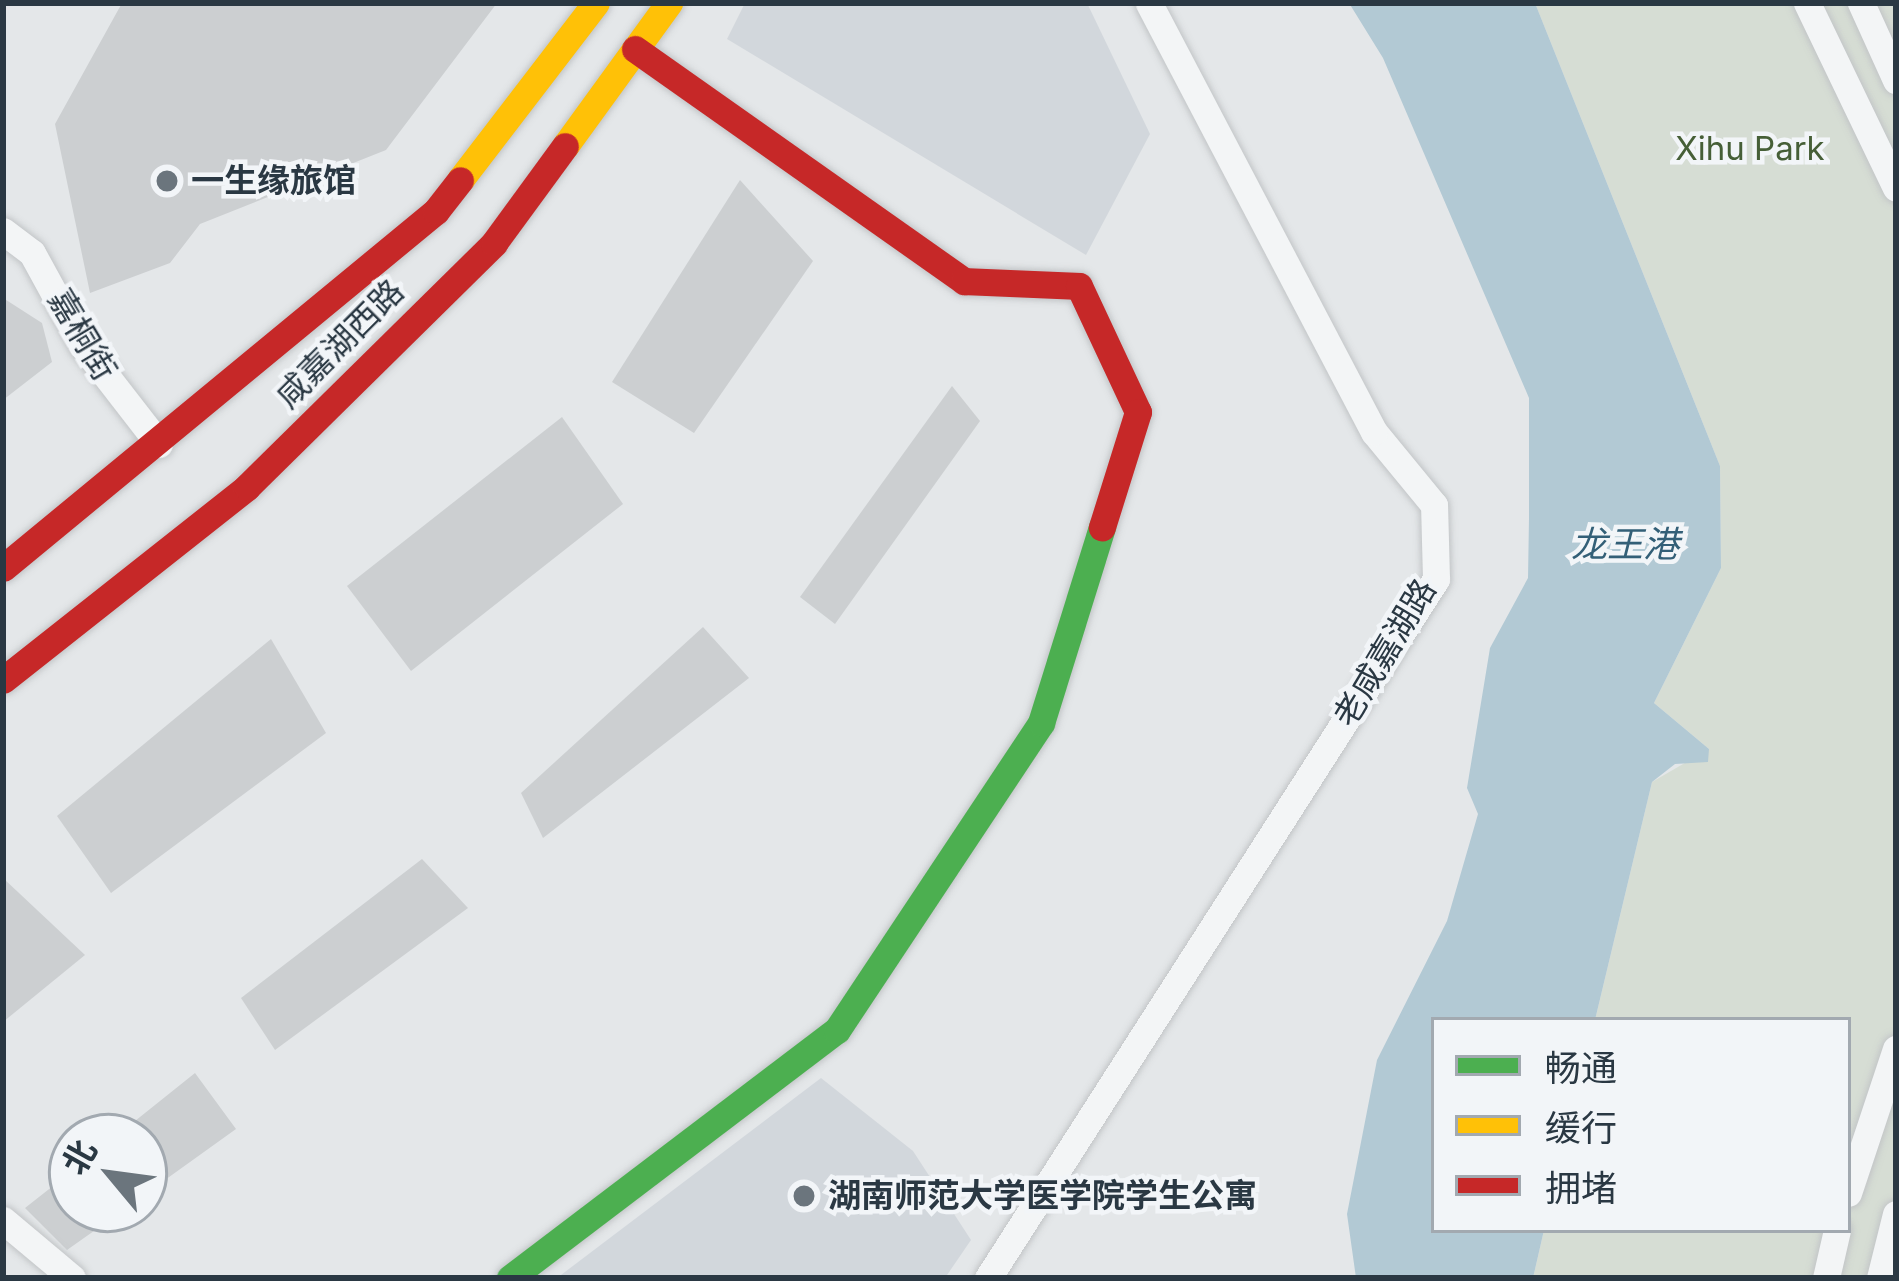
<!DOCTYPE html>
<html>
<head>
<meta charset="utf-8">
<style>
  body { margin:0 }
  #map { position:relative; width:1899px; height:1281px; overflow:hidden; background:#e4e7e9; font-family:Inter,"Noto Sans SC",sans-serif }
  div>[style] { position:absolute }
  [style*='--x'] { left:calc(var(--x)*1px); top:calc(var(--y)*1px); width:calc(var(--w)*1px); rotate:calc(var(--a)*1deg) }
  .built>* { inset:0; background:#d2d7dc }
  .green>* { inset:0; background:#d6ddd4 }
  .water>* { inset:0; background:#b2c9d4 }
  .building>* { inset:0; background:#cccfd1 }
  .roads { filter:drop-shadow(0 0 3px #c2c5c7) drop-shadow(0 0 3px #c2c5c7) }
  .street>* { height:27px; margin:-13.5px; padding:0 13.5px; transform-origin:13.5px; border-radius:13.5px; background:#f3f5f6 }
  .fast>* { height:27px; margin:-13.5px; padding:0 13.5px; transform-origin:13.5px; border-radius:13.5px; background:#4caf50 }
  .slow>* { height:27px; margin:-13.5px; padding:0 13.5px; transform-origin:13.5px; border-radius:13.5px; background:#ffc107 }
  .jam>* { height:27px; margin:-13.5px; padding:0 13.5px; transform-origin:13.5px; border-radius:13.5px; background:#c62828 }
  .dots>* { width:33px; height:33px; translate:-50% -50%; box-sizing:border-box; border:6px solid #f2f5f8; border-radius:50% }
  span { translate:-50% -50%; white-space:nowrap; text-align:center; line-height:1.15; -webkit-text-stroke:9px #f2f5f8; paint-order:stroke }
  .park-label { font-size:33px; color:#465f37 }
  .poi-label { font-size:33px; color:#2a3843; font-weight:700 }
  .left { translate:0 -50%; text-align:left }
  .street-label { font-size:33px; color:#2a3843 }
  .water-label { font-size:36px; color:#335f77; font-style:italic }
  .frame { position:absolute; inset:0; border:6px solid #2a3843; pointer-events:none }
  .legend { position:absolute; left:1431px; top:1017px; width:420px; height:216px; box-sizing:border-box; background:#f2f5f8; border:3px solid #a2a9b0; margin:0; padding:15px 21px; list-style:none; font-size:36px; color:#2a3843 }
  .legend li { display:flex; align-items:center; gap:24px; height:60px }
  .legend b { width:60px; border:3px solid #a2a9b0 }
  .north { position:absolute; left:48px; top:1113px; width:120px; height:120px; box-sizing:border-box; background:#f2f5f8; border:3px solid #a2a9b0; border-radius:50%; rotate:299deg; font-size:33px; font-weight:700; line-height:48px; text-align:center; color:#2a3843 }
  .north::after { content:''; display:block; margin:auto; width:42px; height:54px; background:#6b757d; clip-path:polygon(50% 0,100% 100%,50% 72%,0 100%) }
</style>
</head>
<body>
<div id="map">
  <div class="built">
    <div style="clip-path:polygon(745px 3px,1087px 3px,1150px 134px,1086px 255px,727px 39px)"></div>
    <div style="clip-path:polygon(821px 1078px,913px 1151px,971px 1240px,945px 1278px,557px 1278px)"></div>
  </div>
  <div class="green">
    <div style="clip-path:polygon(1535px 3px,1896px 3px,1896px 1278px,1533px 1278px,1544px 1230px,1848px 1230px,1848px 1020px,1595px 1020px,1652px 782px,1709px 749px,1654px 703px,1721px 568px,1720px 466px)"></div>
  </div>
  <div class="water">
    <div style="clip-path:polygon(1349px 3px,1535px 3px,1720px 466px,1721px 568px,1654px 703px,1709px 749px,1708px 762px,1675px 764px,1652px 782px,1595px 1020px,1434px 1020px,1434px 1230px,1544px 1230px,1533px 1278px,1356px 1278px,1347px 1214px,1377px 1060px,1447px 921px,1478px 814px,1467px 788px,1490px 648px,1528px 578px,1529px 518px,1529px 398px,1383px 58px)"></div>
  </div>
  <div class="building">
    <div style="clip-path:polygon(122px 3px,497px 3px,386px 150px,200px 224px,170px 263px,90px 293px,55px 124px)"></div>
    <div style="clip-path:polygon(740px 180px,813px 261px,694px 433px,612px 382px)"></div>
    <div style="clip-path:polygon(3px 298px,42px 323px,52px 362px,3px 400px)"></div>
    <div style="clip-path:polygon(952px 386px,980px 421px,835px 624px,800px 597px)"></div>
    <div style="clip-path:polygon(562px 417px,623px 504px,411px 671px,347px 586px)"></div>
    <div style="clip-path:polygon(703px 627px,749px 678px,543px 838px,521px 793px)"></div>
    <div style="clip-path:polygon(271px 639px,326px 733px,111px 893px,57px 816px)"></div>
    <div style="clip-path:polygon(422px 859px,468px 908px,275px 1050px,241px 998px)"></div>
    <div style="clip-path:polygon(3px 878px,85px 955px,3px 1022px)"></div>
    <div style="clip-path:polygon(195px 1073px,236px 1129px,144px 1195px,144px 1137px,115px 1137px)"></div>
    <div style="clip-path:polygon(72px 1171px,72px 1209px,125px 1209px,67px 1250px,25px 1208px)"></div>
  </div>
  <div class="roads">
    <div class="street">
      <div style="--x:1807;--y:3;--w:205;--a:64.3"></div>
      <div style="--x:1861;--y:3;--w:85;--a:65.6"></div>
      <div style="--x:3;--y:231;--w:36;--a:37"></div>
      <div style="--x:32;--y:253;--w:106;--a:61.3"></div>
      <div style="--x:83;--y:346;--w:124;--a:52.2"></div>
      <div style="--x:1848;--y:1193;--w:152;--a:-71.6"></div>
      <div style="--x:3;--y:1220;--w:90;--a:40"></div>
      <div style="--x:988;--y:1278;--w:830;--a:-57.34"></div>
      <div style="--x:1436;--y:579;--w:74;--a:-91.5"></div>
      <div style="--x:1434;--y:505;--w:94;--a:-129.4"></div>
      <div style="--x:1374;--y:432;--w:484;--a:-117.7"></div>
      <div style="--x:1826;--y:1278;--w:49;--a:-77.1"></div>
      <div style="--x:1880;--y:1278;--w:66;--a:-76"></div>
    </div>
    <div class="fast">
      <div style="--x:510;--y:1278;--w:410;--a:-37.2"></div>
      <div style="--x:837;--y:1030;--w:369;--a:-56.4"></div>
      <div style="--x:1041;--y:723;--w:205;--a:-72.7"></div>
    </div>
    <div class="slow">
      <div style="--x:565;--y:146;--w:177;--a:-54"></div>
      <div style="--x:460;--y:180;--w:223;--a:-52.5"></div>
    </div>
    <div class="jam">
      <div style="--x:635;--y:49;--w:403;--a:35.2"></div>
      <div style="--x:964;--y:281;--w:115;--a:2.5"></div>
      <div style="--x:1079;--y:286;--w:139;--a:64.9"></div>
      <div style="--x:1138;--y:412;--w:121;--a:107.4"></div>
      <div style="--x:3;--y:568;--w:561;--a:-39.5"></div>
      <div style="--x:436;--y:211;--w:39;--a:-52"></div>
      <div style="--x:3;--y:680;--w:311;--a:-38.3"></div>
      <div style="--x:247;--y:487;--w:347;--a:-44.6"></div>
      <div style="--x:494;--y:243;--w:120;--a:-53.8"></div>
    </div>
  </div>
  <div class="dots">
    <div style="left:167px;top:181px;background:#6b757d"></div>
    <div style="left:804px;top:1196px;background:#6b757d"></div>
  </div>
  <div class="park-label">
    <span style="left:1750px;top:149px">Xihu Park</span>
  </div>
  <div class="poi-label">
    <span class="left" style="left:191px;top:181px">一生缘旅馆</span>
    <span class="left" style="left:828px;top:1196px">湖南师范大学医学院学生公寓</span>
  </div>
  <div class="street-label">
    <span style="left:82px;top:335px;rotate:59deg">嘉桐街</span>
    <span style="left:340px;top:344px;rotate:-45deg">咸嘉湖西路</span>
    <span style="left:1385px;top:653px;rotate:-59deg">老咸嘉湖路</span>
  </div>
  <div class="water-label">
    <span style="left:1625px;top:545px">龙王港</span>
  </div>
  <div class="frame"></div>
  <ul class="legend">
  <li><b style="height:15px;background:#4caf50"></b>畅通</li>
  <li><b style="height:15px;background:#ffc107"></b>缓行</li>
  <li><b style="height:15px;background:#c62828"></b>拥堵</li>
  </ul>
  <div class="north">北</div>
</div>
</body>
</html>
